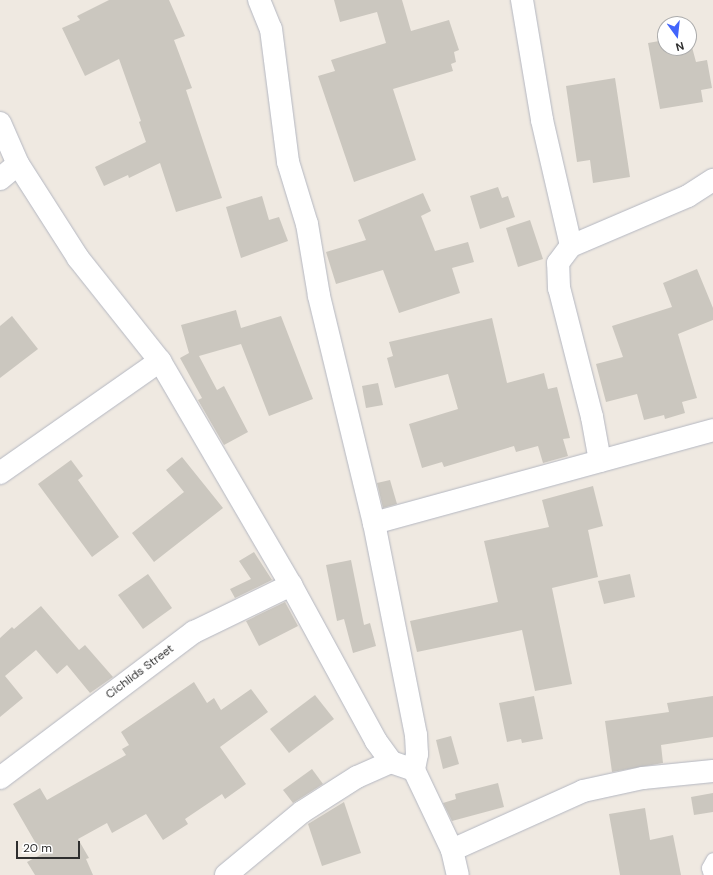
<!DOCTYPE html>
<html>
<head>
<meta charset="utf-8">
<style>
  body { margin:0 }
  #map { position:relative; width:713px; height:875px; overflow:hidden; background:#efe9e1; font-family:"DM Sans",sans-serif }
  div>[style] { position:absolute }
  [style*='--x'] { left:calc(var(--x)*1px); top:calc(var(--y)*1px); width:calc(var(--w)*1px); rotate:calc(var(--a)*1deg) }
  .building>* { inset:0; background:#cbc7bf }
  .roads { filter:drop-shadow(0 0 1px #b4b7c1) drop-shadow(0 0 1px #b4b7c1) }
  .lane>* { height:12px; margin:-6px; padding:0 6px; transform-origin:6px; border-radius:6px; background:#fff }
  .street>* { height:22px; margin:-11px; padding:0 11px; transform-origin:11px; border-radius:11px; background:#fff }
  span { translate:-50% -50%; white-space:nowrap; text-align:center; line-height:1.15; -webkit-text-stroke:3px #fff; paint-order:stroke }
  .street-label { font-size:12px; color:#2e2e2e }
  .north { position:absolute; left:657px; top:16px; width:40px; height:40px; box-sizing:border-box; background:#fff; border:1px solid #ababab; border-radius:50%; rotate:165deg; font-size:11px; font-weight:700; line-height:16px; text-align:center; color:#2e2e2e }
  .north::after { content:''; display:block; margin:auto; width:14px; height:18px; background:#4264fb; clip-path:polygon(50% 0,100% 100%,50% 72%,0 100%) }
  .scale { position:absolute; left:16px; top:841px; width:64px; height:18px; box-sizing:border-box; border:2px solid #2e2e2e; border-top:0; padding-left:5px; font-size:12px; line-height:14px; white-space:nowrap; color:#2e2e2e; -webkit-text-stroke:3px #fff; paint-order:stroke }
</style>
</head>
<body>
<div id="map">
  <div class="building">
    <div style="clip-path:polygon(109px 0,169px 0,185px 36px,174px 40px,192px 88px,186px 90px,222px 198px,176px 212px,160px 163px,129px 178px,128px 175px,104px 186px,95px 167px,146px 142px,139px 122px,141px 121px,119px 59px,85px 76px,62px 28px,80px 20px,77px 16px)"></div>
    <div style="clip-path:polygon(334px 0,402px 0,411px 31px,449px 20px,459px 50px,454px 52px,456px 62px,451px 64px,453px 71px,393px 89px,416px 160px,354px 182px,318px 76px,335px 71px,331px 60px,386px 43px,377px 12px,340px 22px)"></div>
    <div style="clip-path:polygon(689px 36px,696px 62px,707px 60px,712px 88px,701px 90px,703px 102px,660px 109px,648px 43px,665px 40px,665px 48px,689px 48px)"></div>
    <div style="clip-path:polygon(615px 78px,630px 177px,593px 183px,590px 160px,577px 162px,566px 86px)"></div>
    <div style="clip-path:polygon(498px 187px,502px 198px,508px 196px,515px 217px,480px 229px,470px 196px)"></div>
    <div style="clip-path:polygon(423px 193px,431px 211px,421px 216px,435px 251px,468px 242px,474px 262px,452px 268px,460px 293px,399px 313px,383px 270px,336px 284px,326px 252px,366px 240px,358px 220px)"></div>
    <div style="clip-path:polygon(262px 196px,269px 220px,279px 217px,288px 241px,241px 258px,226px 207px)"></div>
    <div style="clip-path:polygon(530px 220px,543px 259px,518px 267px,506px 228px)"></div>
    <div style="clip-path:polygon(697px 269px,713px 308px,713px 320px,678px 334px,697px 398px,682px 402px,685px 413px,665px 419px,664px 415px,644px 420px,637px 394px,606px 402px,596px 364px,623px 357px,612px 326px,672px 307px,663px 283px)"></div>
    <div style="clip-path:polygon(236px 310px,241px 328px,281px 316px,313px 399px,269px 416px,241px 344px,199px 356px,217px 390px,224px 386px,248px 432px,224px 445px,198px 400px,202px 398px,180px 358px,189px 353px,181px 325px)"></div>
    <div style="clip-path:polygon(12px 316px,38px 349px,0 378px,0 326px)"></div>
    <div style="clip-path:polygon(492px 318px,507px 383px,544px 373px,548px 389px,557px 387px,570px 438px,563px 439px,568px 456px,543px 463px,538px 446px,516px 452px,514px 446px,444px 467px,442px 462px,422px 468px,409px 424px,458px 409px,448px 374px,395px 388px,387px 358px,393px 356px,389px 342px)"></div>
    <div style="clip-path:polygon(378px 383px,383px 405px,366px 408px,362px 386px)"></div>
    <div style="clip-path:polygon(182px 457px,223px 508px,154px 562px,132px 533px,184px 492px,166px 470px)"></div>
    <div style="clip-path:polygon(71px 460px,83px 476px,78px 480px,119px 537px,92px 557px,38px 484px)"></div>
    <div style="clip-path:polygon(390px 480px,397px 504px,383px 508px,377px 483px)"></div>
    <div style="clip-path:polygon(593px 486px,603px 526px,588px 530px,598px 577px,552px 588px,572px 684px,535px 691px,522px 630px,417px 652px,410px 621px,498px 602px,484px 541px,549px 527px,542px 500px)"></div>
    <div style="clip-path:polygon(254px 552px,272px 580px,235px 598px,230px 589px,251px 579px,239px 561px)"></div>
    <div style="clip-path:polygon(351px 560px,364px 625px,370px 623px,376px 646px,353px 653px,344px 619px,337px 621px,326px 565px)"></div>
    <div style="clip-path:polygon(148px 574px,172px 608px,143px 629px,118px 595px)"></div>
    <div style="clip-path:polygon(630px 574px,635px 597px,604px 604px,598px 581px)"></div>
    <div style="clip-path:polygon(285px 602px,298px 626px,259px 646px,246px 621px)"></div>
    <div style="clip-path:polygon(41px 606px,79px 650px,85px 645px,113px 677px,90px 693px,67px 665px,57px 674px,36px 650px,5px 676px,23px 698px,0 717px,0 638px,12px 627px,14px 629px)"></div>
    <div style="clip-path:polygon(194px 682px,207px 703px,214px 698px,221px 710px,251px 689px,268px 712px,220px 747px,246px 784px,225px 799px,222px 794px,185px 819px,188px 824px,163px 840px,146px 814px,112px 833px,107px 823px,78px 839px,89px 858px,86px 859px,93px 875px,35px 875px,27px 862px,42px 854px,13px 804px,40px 788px,47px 800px,126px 755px,122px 749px,129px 745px,121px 732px)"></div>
    <div style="clip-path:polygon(315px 695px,334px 719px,289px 753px,270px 729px)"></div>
    <div style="clip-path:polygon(534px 696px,543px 739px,522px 743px,521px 739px,507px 742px,499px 703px)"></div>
    <div style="clip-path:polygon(713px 696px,713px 737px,661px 745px,663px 763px,612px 772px,605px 721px,669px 712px,667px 703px)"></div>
    <div style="clip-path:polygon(451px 736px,459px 764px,443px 769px,436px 740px)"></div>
    <div style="clip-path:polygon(312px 769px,323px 784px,293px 803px,283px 790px)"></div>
    <div style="clip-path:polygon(498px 783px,504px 807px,452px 821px,443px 803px,456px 799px,455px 794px)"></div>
    <div style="clip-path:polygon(713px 793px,713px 812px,694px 815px,691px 797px)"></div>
    <div style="clip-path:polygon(344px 802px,361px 853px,322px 866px,308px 824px)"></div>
    <div style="clip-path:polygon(645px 808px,650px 840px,673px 835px,681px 875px,620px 875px,609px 814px)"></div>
  </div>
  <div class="roads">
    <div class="lane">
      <div style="--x:710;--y:875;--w:7;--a:-106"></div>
      <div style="--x:708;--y:868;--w:10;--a:-61"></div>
    </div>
    <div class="street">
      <div style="--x:259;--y:0;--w:31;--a:68"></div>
      <div style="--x:271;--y:29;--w:134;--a:82.7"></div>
      <div style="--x:288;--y:162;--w:65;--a:73"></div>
      <div style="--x:307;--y:224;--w:73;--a:80.5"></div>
      <div style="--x:319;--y:296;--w:234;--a:76.4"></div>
      <div style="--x:374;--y:523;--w:216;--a:78.8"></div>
      <div style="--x:416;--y:735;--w:19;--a:87"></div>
      <div style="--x:417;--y:754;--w:16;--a:101"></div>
      <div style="--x:414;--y:770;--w:89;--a:64.6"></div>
      <div style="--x:452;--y:850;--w:26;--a:77"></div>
      <div style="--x:522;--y:0;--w:122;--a:80.5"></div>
      <div style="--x:542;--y:120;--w:129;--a:77"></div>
      <div style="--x:0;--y:123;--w:45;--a:66.3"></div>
      <div style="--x:18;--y:164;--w:112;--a:57.4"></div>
      <div style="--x:78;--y:258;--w:132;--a:51.5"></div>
      <div style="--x:160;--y:361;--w:259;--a:59.7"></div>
      <div style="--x:291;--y:585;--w:178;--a:61.4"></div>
      <div style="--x:376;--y:741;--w:26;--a:54"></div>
      <div style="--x:391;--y:762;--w:24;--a:19"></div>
      <div style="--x:0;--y:179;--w:23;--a:-40"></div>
      <div style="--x:600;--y:461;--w:45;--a:-100.3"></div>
      <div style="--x:592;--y:417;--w:133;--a:-104.3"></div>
      <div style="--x:559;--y:288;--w:25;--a:-92"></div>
      <div style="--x:558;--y:263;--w:21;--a:-53"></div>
      <div style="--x:571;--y:246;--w:127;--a:-23.1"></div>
      <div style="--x:688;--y:196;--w:30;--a:-33"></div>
      <div style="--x:0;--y:473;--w:195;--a:-35"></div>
      <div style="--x:374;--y:523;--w:352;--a:-15.3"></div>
      <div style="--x:0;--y:778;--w:243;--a:-37"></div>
      <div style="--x:194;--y:632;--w:108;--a:-25.9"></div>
      <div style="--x:452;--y:850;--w:144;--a:-24.2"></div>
      <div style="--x:583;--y:791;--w:61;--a:-12.2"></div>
      <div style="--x:643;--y:778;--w:70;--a:-5.7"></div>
      <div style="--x:226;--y:875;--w:99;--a:-39.7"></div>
      <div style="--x:302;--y:812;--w:65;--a:-32.5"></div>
      <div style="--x:357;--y:777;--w:37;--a:-24"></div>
    </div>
  </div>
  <div class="street-label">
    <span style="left:140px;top:672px;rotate:-37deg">Cichlids Street</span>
  </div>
  <div class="north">N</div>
  <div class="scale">20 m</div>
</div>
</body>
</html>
